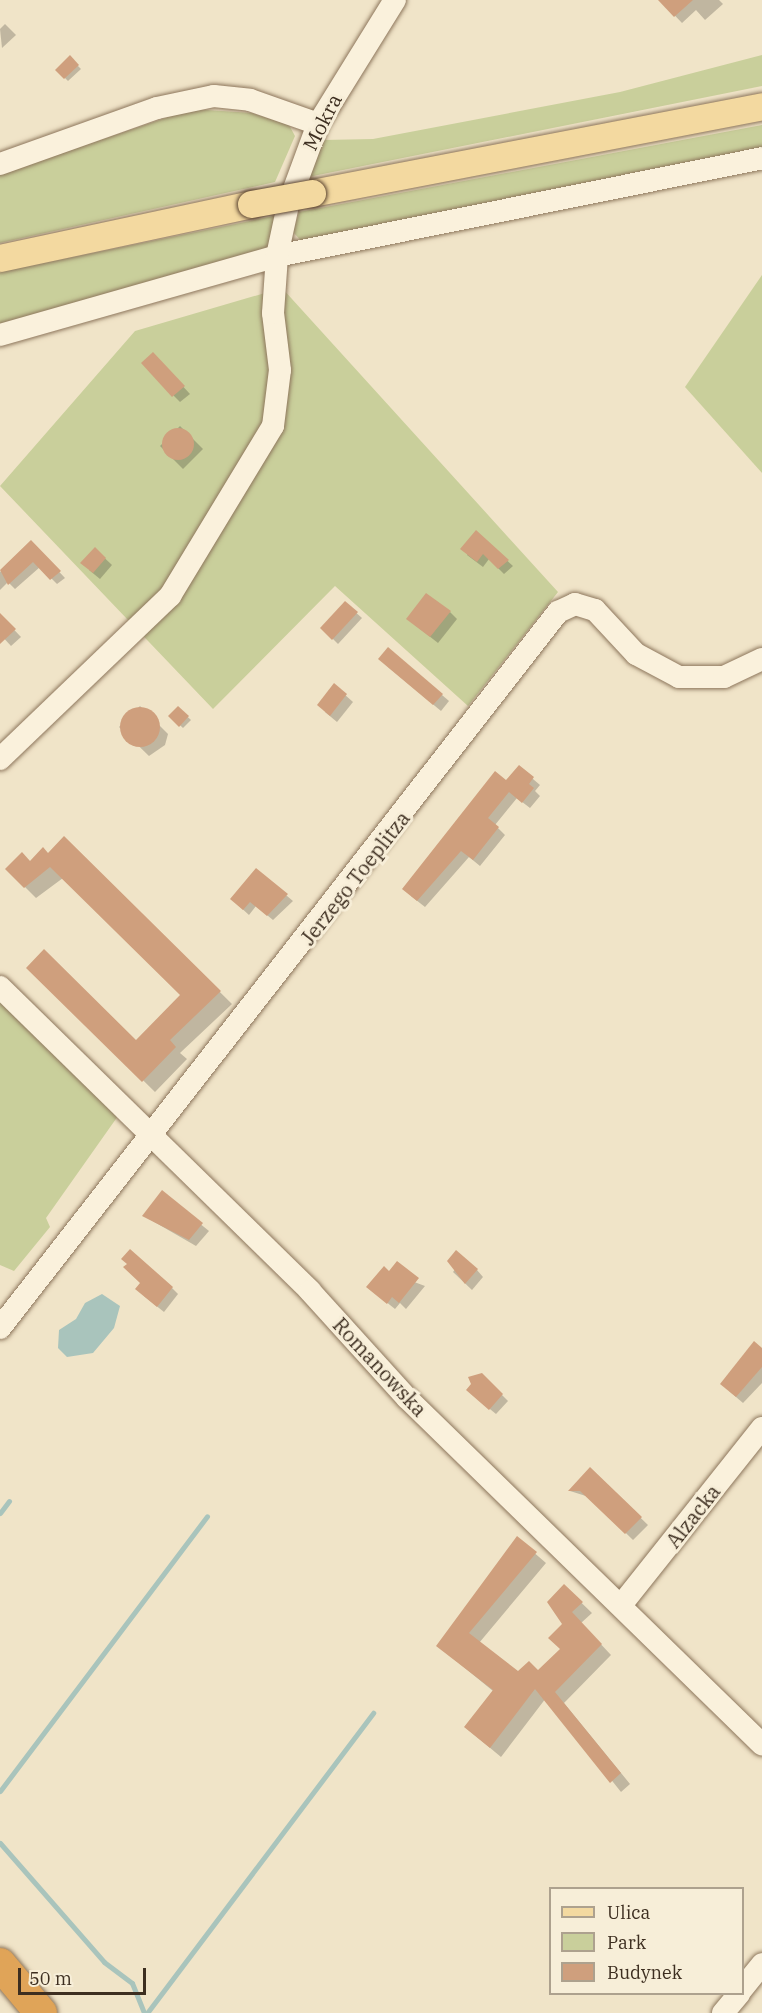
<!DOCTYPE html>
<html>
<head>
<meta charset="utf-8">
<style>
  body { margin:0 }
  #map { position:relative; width:762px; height:2013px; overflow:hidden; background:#f0e4c8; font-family:"IBM Plex Serif",serif }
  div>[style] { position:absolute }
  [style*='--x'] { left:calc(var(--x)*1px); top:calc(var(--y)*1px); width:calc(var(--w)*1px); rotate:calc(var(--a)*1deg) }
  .green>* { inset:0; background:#c9cf9b }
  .water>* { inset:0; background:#a9c4bc }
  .shadow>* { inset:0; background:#0003 }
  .stream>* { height:5px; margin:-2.5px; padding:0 2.5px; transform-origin:2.5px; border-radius:2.5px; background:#a9c4bc }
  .building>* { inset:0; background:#cf9f7d }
  .round { border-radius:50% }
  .roads { filter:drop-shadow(0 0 2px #8d765c) drop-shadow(0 0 2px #8d765c) }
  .minor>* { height:22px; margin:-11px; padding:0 11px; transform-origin:11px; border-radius:11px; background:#faf1dc }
  .major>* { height:27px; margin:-13.5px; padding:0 13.5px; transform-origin:13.5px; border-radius:13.5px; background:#f3d9a0 }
  .highway>* { height:32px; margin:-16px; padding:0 16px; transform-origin:16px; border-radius:16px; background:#e0a458 }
  .bridges { filter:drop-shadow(0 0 2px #5b4430) drop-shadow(0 0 2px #5b4430) }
  .major-bridge>* { height:27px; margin:-13.5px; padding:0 13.5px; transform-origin:13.5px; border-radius:13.5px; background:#f3d9a0 }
  span { translate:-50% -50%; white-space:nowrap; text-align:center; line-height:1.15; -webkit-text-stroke:6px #f7eed8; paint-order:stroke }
  .street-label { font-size:20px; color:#3d2e20 }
  .legend { position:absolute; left:549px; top:1887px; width:195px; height:108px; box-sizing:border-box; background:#f7eed8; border:2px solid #ada18e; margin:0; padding:8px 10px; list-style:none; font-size:18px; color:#3d2e20 }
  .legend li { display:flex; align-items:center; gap:12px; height:30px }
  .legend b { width:30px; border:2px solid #ada18e }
  .scale { position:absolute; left:18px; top:1968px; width:128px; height:27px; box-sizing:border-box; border:3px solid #3d2e20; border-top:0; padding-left:8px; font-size:18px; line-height:21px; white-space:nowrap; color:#3d2e20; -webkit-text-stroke:4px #f7eed8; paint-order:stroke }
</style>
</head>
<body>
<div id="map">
  <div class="green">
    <div style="clip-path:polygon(762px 55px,762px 86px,308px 177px,323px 140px,373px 139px,620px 92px)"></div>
    <div style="clip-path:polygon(192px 109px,252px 113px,289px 125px,295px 136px,275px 182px,0 243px,0 174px)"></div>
    <div style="clip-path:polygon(762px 125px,762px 151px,304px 244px,293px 232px,299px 212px)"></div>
    <div style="clip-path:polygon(274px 216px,269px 249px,0 326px,0 272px)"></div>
    <div style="clip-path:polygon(762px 275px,762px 473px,685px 387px)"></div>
    <div style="clip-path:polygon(282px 288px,558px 592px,468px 706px,335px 586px,213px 709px,0 486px,135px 331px)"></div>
    <div style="clip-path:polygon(0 1000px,118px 1116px,46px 1218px,50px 1227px,14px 1271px,0 1265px)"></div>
  </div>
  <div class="water">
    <div style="clip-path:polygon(102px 1294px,120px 1306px,114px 1328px,93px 1353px,67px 1357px,58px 1348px,59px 1330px,76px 1319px,85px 1303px)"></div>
  </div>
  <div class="shadow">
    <div style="clip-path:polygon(660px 0,719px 0,723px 4px,705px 20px,696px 10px,682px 23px)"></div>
    <div style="clip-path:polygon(5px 24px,16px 35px,2px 48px,0 29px)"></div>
    <div style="clip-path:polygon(70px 58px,81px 69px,68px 81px,57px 70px)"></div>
    <div style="clip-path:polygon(153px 354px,190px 394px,180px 402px,174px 396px)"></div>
    <div style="clip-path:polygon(180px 426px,203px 449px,183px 469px,160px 446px)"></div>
    <div style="clip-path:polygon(476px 532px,513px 566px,504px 574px,489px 559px,483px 567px,467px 555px)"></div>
    <div style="clip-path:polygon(31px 542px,65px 578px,57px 584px,40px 567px,15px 589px,8px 582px,0 590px,0 572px)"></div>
    <div style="clip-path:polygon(95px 549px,112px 565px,100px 579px,89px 570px)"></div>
    <div style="clip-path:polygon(345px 603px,362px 618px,338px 644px,322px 628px)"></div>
    <div style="clip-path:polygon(450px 612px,457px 619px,438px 643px,415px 625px)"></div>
    <div style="clip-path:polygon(0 615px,21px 637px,11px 646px,0 634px)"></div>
    <div style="clip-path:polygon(387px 666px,442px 695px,449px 701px,441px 711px)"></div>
    <div style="clip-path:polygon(335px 686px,353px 702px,337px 722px,325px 712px)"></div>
    <div style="clip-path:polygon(140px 706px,168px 734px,165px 745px,149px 756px,119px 727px)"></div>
    <div style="clip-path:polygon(178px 708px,191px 720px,183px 728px,170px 716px)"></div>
    <div style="clip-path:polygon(519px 767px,540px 785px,535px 791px,540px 796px,530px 808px,517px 798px,495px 825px,505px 835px,480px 866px,469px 857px,425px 907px,411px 896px)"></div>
    <div style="clip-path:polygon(64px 838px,232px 1004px,180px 1053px,187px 1059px,155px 1092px,29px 968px,136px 1042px,182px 995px,63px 878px,36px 898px,7px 869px,49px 855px)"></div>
    <div style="clip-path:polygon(256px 870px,293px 901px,273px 920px,256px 906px,249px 915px,238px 905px)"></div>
    <div style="clip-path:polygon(162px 1193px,209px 1231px,196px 1246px,144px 1216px)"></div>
    <div style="clip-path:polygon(456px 1268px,477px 1270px,483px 1277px,472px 1290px,453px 1272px)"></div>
    <div style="clip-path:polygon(390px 1273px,425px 1286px,406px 1309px,400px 1303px,395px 1309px,375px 1293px)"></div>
    <div style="clip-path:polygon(172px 1288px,178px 1294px,164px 1312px,144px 1296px)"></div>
    <div style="clip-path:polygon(762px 1350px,762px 1383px,743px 1403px,729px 1391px)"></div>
    <div style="clip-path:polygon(482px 1375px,508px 1401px,496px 1414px,474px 1396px)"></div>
    <div style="clip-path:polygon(590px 1469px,648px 1525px,633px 1540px,589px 1497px,570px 1491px)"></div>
    <div style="clip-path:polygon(517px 1538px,546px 1563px,479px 1643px,518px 1673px,538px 1672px,562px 1649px,564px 1586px,592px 1613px,581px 1623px,611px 1655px,564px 1703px,630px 1784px,621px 1792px,546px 1698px,501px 1757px,465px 1727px,493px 1691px,438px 1646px)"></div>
  </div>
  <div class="stream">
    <div style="--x:0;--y:1513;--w:15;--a:-53"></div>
    <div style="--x:0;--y:1791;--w:344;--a:-53"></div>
    <div style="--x:0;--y:1843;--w:158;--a:48.8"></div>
    <div style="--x:104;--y:1962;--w:35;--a:37"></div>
    <div style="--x:132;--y:1983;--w:32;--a:68"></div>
    <div style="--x:147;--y:2013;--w:376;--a:-53"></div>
  </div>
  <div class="building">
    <div style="clip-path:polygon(658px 0,693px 0,674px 17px)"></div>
    <div style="clip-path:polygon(70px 55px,79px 65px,64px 79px,55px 70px)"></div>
    <div style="clip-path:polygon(153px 352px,185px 386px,172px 397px,141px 363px)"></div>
    <div class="round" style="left:162px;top:428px;width:32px;height:32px"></div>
    <div style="clip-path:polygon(476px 530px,509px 560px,498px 569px,483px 554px,477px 562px,460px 549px)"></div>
    <div style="clip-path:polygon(31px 540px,61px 571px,50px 580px,33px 562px,8px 585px,0 570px)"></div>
    <div style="clip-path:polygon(95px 547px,106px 558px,93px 573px,80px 563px)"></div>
    <div style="clip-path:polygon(426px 593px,451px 611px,430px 637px,406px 619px)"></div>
    <div style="clip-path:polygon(345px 601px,358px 612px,332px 640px,320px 628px)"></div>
    <div style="clip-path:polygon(0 613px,16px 629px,0 644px)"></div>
    <div style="clip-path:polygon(388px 647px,443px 694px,433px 705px,378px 659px)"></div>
    <div style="clip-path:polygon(334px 683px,347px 694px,330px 716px,317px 705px)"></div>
    <div style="clip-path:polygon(178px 706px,189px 716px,179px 727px,168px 716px)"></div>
    <div class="round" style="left:120px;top:707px;width:40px;height:40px"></div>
    <div style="clip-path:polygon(519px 765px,534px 777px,529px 784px,534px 788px,522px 803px,509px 792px,488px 818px,499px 827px,473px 860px,461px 851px,417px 901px,402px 889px,495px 771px,506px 780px)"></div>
    <div style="clip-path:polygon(64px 836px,221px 991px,170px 1040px,176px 1047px,142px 1082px,26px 968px,44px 949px,136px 1040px,180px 995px,50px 867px,24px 888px,5px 869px,22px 852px,30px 861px,43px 847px,48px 853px)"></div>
    <div style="clip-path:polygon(256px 868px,288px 894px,267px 916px,250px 902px,243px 910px,230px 899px)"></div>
    <div style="clip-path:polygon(162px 1190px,203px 1223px,189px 1240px,142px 1216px)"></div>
    <div style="clip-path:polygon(130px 1249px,173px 1287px,157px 1307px,135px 1289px,140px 1283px,123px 1267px,127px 1264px,121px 1259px)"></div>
    <div style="clip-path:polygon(456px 1250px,478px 1269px,465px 1284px,447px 1261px)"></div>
    <div style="clip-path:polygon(397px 1261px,419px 1278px,399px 1303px,392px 1297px,387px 1304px,366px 1287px,384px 1266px,389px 1271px)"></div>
    <div style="clip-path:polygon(754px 1341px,762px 1348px,762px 1367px,736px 1397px,720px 1384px)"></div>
    <div style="clip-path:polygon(482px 1373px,503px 1394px,489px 1410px,466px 1390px,471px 1384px,468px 1377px)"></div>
    <div style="clip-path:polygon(590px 1467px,642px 1517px,625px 1534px,580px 1491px,568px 1491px)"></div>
    <div style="clip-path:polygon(517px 1536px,537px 1552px,469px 1633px,518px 1671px,529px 1661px,538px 1670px,560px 1649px,548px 1638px,562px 1624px,547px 1602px,564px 1584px,583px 1602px,572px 1612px,602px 1644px,555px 1692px,621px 1773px,610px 1783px,535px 1689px,490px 1748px,464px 1727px,493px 1690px,436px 1646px)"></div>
  </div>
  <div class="roads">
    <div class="minor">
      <div style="--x:0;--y:164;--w:167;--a:-19.6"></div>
      <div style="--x:157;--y:108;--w:58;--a:-11.9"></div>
      <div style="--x:214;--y:96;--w:36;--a:6"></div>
      <div style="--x:250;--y:100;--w:72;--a:19.4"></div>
      <div style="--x:0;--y:335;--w:288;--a:-15.9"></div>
      <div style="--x:277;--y:256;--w:495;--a:-11.4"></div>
      <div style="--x:0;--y:759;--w:236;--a:-43.8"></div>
      <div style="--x:170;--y:596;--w:199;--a:-58.8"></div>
      <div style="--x:273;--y:426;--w:56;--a:-82.9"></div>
      <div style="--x:280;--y:370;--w:57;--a:-97"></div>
      <div style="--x:273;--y:313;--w:57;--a:-86"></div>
      <div style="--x:277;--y:256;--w:52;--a:-77.8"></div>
      <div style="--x:288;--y:205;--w:86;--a:-69.7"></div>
      <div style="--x:318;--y:124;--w:146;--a:-58.2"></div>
      <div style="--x:0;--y:987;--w:434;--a:44.4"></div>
      <div style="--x:310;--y:1291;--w:144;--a:47.8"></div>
      <div style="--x:407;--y:1398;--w:496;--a:44.3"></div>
      <div style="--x:0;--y:1328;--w:908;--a:-52.07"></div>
      <div style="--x:558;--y:612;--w:19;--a:-25"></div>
      <div style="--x:575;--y:604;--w:21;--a:17"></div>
      <div style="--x:595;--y:610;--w:60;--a:47"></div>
      <div style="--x:636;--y:654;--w:49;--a:28.1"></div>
      <div style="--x:679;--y:677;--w:45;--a:0"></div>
      <div style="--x:724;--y:677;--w:42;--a:-25.3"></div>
      <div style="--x:622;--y:1604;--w:225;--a:-51.5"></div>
      <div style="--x:742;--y:1989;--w:32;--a:-51"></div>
      <div style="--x:723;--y:2013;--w:25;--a:-50"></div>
    </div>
    <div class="major">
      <div style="--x:312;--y:193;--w:458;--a:-10.9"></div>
      <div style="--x:0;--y:258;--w:257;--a:-12.1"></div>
    </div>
    <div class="highway">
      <div style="--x:0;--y:1964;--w:64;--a:50.1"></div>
    </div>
  </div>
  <div class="bridges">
    <div class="major-bridge">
      <div style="--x:251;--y:204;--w:62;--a:-10.2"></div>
    </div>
  </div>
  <div class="street-label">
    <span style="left:322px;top:122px;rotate:-63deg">Mokra</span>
    <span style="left:355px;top:878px;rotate:-52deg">Jerzego Toeplitza</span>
    <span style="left:380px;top:1367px;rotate:47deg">Romanowska</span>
    <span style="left:693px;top:1516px;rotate:-52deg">Alzacka</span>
  </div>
  <ul class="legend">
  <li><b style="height:8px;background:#f3d9a0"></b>Ulica</li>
  <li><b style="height:16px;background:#c9cf9b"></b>Park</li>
  <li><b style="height:16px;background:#cf9f7d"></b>Budynek</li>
  </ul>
  <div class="scale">50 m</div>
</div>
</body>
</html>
